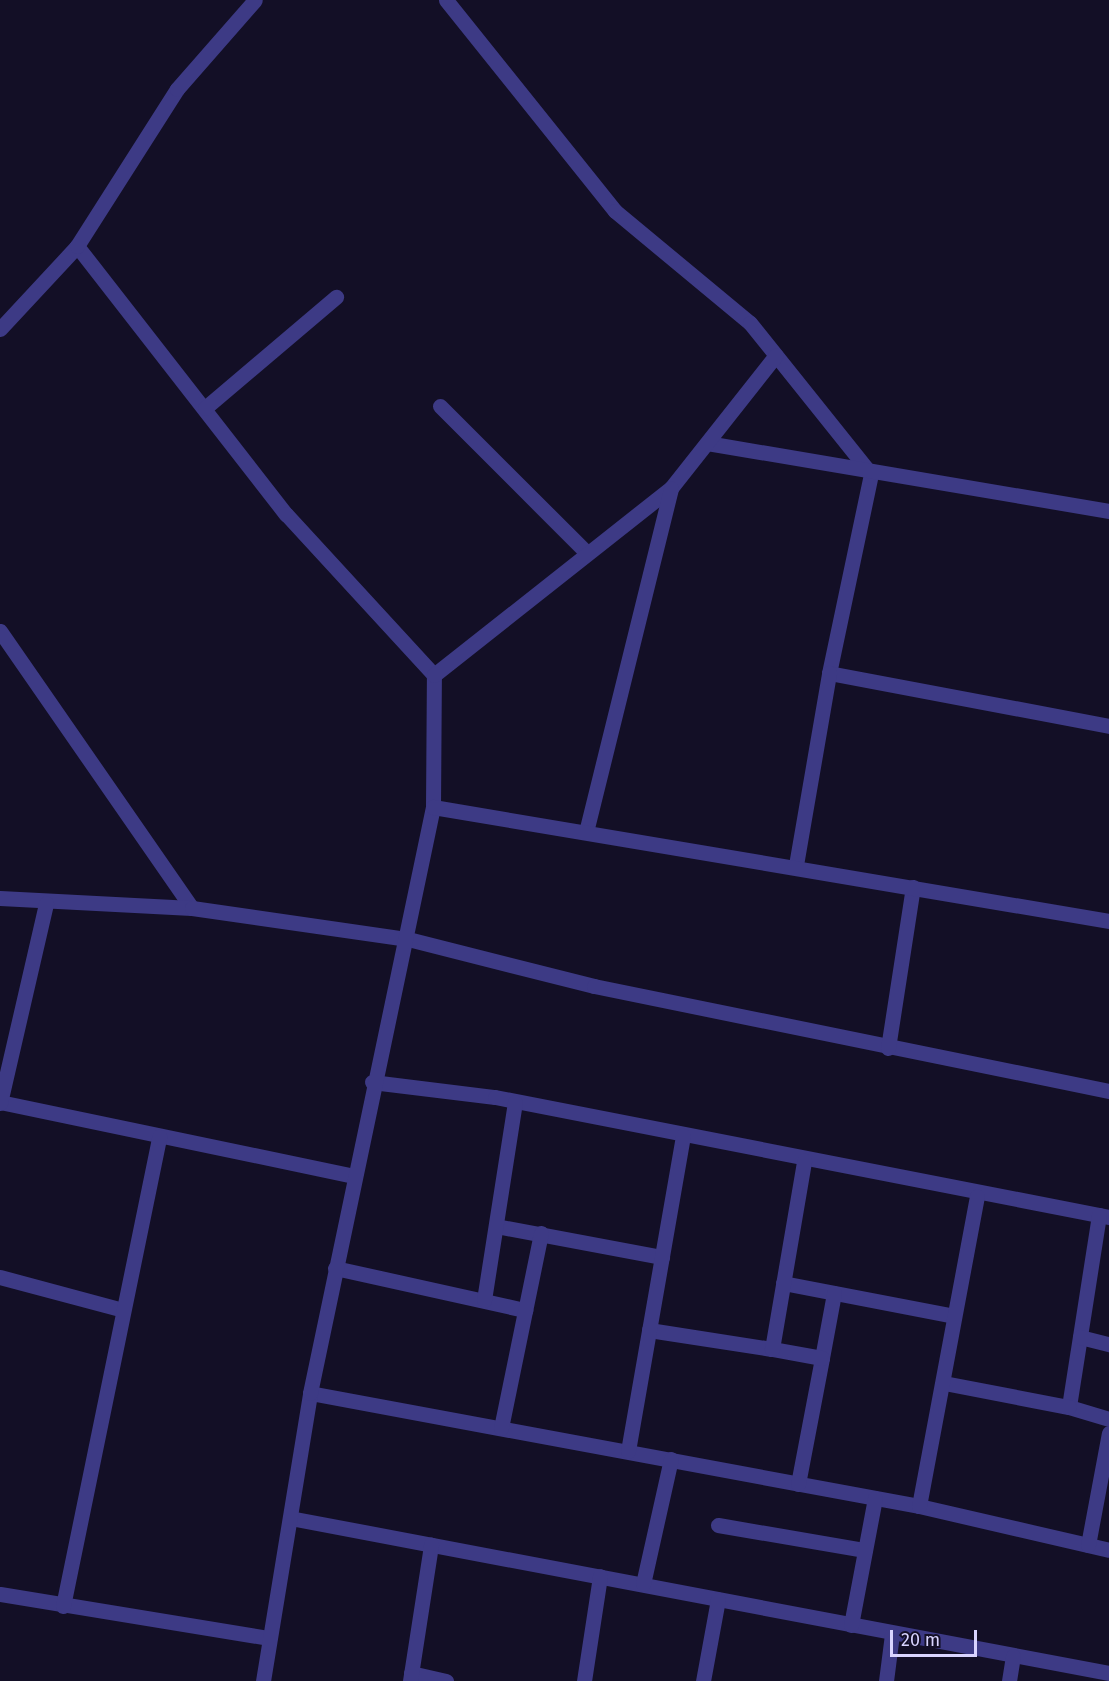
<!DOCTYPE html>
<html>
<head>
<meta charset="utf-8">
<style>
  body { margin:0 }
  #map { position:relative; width:1109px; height:1681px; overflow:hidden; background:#130f26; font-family:"Fira Sans",sans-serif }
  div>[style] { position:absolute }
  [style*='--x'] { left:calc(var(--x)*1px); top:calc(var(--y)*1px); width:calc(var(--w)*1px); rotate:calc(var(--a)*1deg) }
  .street>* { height:15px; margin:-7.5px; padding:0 7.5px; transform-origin:7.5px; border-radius:7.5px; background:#3d3a85 }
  span { translate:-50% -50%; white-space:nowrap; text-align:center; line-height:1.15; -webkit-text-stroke:4.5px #130f26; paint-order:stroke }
  .scale { position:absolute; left:890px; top:1630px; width:87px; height:27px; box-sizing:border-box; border:3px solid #d9d4ff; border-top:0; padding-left:8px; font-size:18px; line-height:21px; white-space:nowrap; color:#d9d4ff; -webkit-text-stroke:4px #130f26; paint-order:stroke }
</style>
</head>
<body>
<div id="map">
  <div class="street">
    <div style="--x:446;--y:0;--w:270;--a:51.3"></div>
    <div style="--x:615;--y:211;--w:175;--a:39.7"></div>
    <div style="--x:750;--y:323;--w:193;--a:51.3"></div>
    <div style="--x:871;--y:474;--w:203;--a:101.9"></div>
    <div style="--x:829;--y:673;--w:285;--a:10.7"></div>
    <div style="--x:77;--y:246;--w:340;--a:52.1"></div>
    <div style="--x:286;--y:514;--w:219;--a:47.4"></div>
    <div style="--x:0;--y:329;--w:113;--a:-47.1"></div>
    <div style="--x:77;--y:246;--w:186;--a:-57.5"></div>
    <div style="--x:177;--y:89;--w:118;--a:-48.8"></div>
    <div style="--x:440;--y:406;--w:206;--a:45"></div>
    <div style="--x:205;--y:408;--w:172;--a:-40.3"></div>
    <div style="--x:707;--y:443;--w:408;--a:9.6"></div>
    <div style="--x:0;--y:631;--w:337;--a:55.3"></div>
    <div style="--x:433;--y:807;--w:132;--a:-89.6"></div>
    <div style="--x:434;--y:675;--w:302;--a:-38.3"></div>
    <div style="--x:671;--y:488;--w:169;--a:-51.7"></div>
    <div style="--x:586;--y:832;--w:354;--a:-76.1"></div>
    <div style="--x:796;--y:865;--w:195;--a:-80.2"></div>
    <div style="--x:0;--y:898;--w:192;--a:3"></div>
    <div style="--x:192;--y:908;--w:218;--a:8.2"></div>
    <div style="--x:408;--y:939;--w:192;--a:14.2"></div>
    <div style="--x:594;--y:986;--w:526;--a:11.52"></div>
    <div style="--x:888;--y:1048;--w:163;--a:-81.2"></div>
    <div style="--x:372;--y:1082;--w:124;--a:7"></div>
    <div style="--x:495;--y:1097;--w:626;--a:11.06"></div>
    <div style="--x:0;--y:1102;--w:361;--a:11.8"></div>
    <div style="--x:0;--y:1103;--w:205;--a:-77"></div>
    <div style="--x:1099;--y:1215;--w:194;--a:98.9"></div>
    <div style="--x:1069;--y:1407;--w:42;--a:16.7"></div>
    <div style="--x:496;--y:1226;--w:169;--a:10.6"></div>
    <div style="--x:335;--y:1268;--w:195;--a:12.5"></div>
    <div style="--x:0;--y:1277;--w:127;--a:15"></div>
    <div style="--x:783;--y:1283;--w:174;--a:10.9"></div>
    <div style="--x:484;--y:1300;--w:200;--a:-81.1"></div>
    <div style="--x:649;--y:1330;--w:124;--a:8.8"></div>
    <div style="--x:1080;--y:1337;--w:30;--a:14"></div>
    <div style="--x:822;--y:1358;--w:66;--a:-79.5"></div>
    <div style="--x:944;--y:1383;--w:127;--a:10.9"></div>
    <div style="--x:310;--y:1393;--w:619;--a:10.51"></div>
    <div style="--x:919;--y:1506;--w:195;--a:13"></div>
    <div style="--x:501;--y:1428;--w:199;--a:-78.4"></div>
    <div style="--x:628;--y:1451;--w:320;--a:-80.1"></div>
    <div style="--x:798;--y:1484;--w:128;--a:-79.2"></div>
    <div style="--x:822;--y:1358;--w:51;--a:-169.8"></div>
    <div style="--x:772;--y:1349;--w:191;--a:-80.3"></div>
    <div style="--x:919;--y:1506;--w:315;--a:-79.4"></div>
    <div style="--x:290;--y:1518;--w:834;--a:10.72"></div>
    <div style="--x:718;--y:1525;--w:149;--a:9.7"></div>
    <div style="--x:1088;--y:1545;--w:114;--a:-79.4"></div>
    <div style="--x:643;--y:1584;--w:128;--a:-77.4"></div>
    <div style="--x:0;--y:1594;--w:273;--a:9.3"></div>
    <div style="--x:63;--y:1606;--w:479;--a:-78.4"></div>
    <div style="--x:851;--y:1625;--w:129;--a:-79.3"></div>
    <div style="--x:411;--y:1673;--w:36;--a:13"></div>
    <div style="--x:263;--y:1681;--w:292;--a:-80.7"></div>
    <div style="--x:310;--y:1393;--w:599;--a:-78.15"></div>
    <div style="--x:433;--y:807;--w:686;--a:9.57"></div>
    <div style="--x:410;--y:1681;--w:138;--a:-81.2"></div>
    <div style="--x:584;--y:1681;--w:106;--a:-81.3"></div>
    <div style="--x:703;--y:1681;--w:83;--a:-79.6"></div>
    <div style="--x:886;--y:1681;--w:47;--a:-82.7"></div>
    <div style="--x:1009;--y:1681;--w:25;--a:-81"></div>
  </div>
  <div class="scale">20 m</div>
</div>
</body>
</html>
